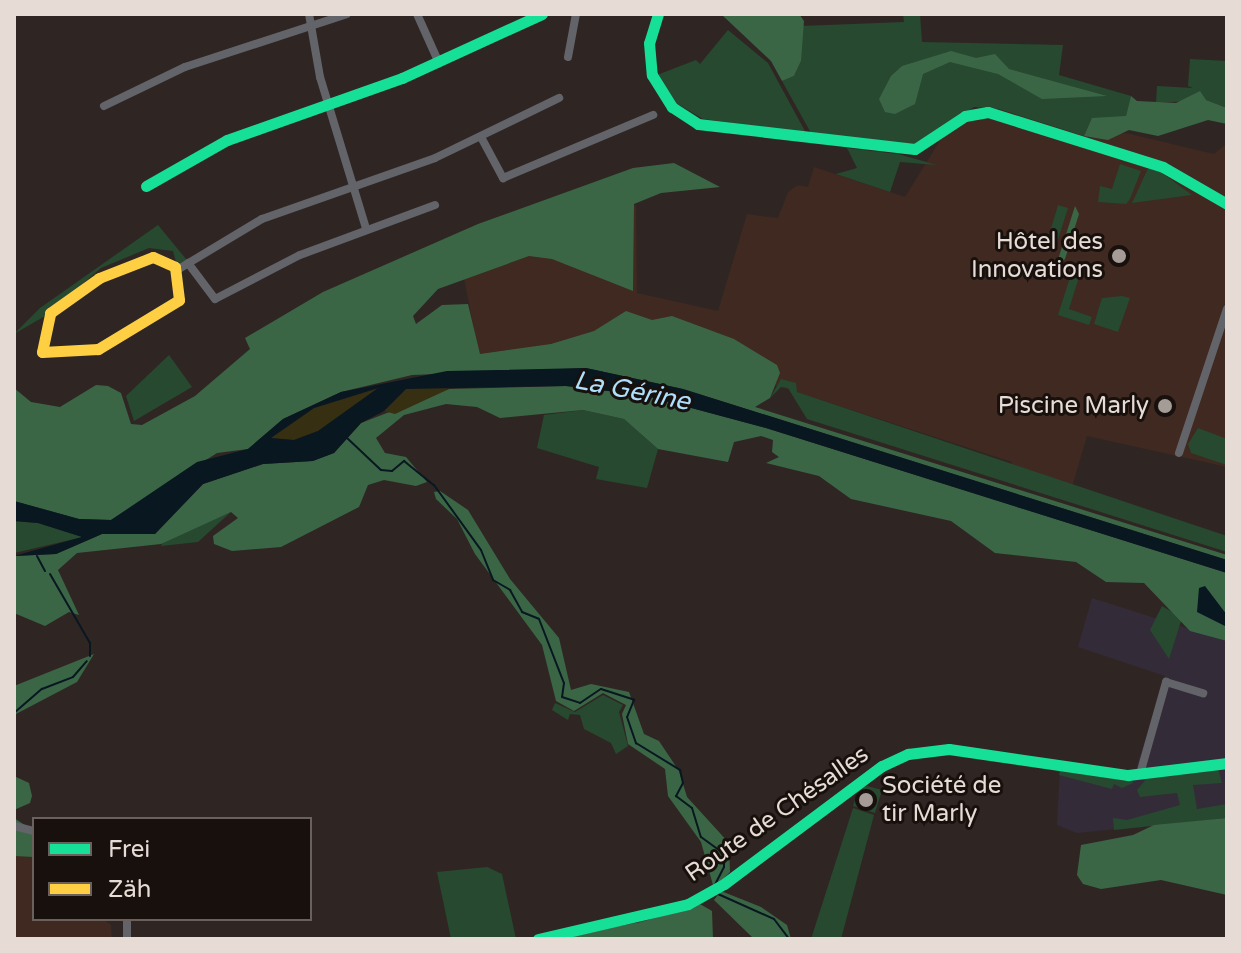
<!DOCTYPE html>
<html>
<head>
<meta charset="utf-8">
<style>
  body { margin:0 }
  #map { position:relative; width:1241px; height:953px; overflow:hidden; background:#2f2623; font-family:"Varela Round",sans-serif }
  div>[style] { position:absolute }
  [style*='--x'] { left:calc(var(--x)*1px); top:calc(var(--y)*1px); width:calc(var(--w)*1px); rotate:calc(var(--a)*1deg) }
  .commercial>* { inset:0; background:#342b39 }
  .built>* { inset:0; background:#3f2920 }
  .green>* { inset:0; background:#264930 }
  .forest>* { inset:0; background:#3b6646 }
  .sand>* { inset:0; background:#372f12 }
  .water>* { inset:0; background:#081720 }
  .stream>* { height:2px; margin:-1px; padding:0 1px; transform-origin:1px; border-radius:1px; background:#081720 }
  .street>* { height:8px; margin:-4px; padding:0 4px; transform-origin:4px; border-radius:4px; background:#62646a }
  .fast>* { height:11px; margin:-5.5px; padding:0 5.5px; transform-origin:5.5px; border-radius:5.5px; background:#16e098 }
  .slow>* { height:11px; margin:-5.5px; padding:0 5.5px; transform-origin:5.5px; border-radius:5.5px; background:#ffcf43 }
  .dots>* { width:22px; height:22px; translate:-50% -50%; box-sizing:border-box; border:4px solid #17100c; border-radius:50% }
  span { translate:-50% -50%; white-space:nowrap; text-align:center; line-height:1.15; -webkit-text-stroke:6px #17100c; paint-order:stroke }
  .poi-label { font-size:24px; color:#e6dbd5 }
  .right { translate:-100% -50%; text-align:right }
  .left { translate:0 -50%; text-align:left }
  .street-label { font-size:24px; color:#e6dbd5 }
  .water-label { font-size:26px; color:#aee0fe; font-style:italic }
  .frame { position:absolute; inset:0; border:16px solid #e6dbd5; pointer-events:none }
  .legend { position:absolute; left:32px; top:817px; width:280px; height:104px; box-sizing:border-box; background:#17100c; border:2px solid #6a615c; margin:0; padding:10px 14px; list-style:none; font-size:24px; color:#e6dbd5 }
  .legend li { display:flex; align-items:center; gap:16px; height:40px }
  .legend b { width:40px; border:2px solid #6a615c }
</style>
</head>
<body>
<div id="map">
  <div class="commercial">
    <div style="clip-path:polygon(1092px 598px,1227px 641px,1227px 818px,1077px 833px,1057px 825px,1060px 767px,1110px 774px,1136px 769px,1165px 676px,1078px 647px)"></div>
  </div>
  <div class="built">
    <div style="clip-path:polygon(1000px 107px,1092px 137px,1126px 133px,1214px 154px,1227px 143px,1227px 467px,1087px 436px,1072px 487px,1011px 467px,1012px 462px,682px 355px,479px 355px,464px 278px,636px 205px,637px 293px,718px 311px,747px 214px,778px 218px,788px 192px,798px 185px,808px 187px,814px 167px,905px 197px,959px 110px)"></div>
    <div style="clip-path:polygon(18px 854px,34px 857px,34px 919px,103px 919px,111px 925px,112px 939px,14px 939px,14px 856px)"></div>
  </div>
  <div class="green">
    <div style="clip-path:polygon(903px 14px,920px 14px,922px 42px,1063px 45px,1059px 75px,1131px 96px,1126px 117px,1092px 119px,1084px 136px,999px 109px,974px 107px,914px 144px,811px 133px,782px 81px,794px 76px,801px 61px,801px 26px,904px 22px)"></div>
    <div style="clip-path:polygon(728px 30px,768px 63px,806px 133px,703px 119px,676px 103px,657px 75px,696px 60px,700px 64px)"></div>
    <div style="clip-path:polygon(1190px 59px,1227px 61px,1227px 108px,1206px 100px,1156px 103px,1157px 86px,1193px 88px,1188px 86px)"></div>
    <div style="clip-path:polygon(847px 148px,898px 154px,937px 165px,900px 162px,890px 192px,836px 174px,857px 168px)"></div>
    <div style="clip-path:polygon(1120px 164px,1141px 171px,1130px 199px,1126px 204px,1098px 202px,1100px 186px,1112px 189px)"></div>
    <div style="clip-path:polygon(1149px 166px,1161px 172px,1192px 195px,1132px 203px)"></div>
    <div style="clip-path:polygon(1058px 205px,1068px 208px,1056px 246px,1023px 236px,1049px 235px)"></div>
    <div style="clip-path:polygon(158px 225px,186px 259px,182px 263px,176px 262px,173px 251px,149px 248px,101px 268px,45px 316px,14px 334px,40px 308px)"></div>
    <div style="clip-path:polygon(1072px 271px,1080px 274px,1069px 309px,1092px 317px,1089px 325px,1058px 315px)"></div>
    <div style="clip-path:polygon(1122px 296px,1130px 298px,1118px 332px,1094px 324px,1102px 298px)"></div>
    <div style="clip-path:polygon(169px 355px,192px 387px,134px 421px,126px 396px)"></div>
    <div style="clip-path:polygon(781px 379px,796px 383px,797px 392px,1227px 536px,1227px 552px,807px 419px,788px 388px,781px 387px,770px 398px)"></div>
    <div style="clip-path:polygon(583px 410px,624px 419px,658px 449px,647px 488px,596px 479px,599px 467px,537px 448px,544px 415px)"></div>
    <div style="clip-path:polygon(1198px 428px,1227px 439px,1227px 465px,1191px 453px,1188px 444px)"></div>
    <div style="clip-path:polygon(231px 512px,198px 542px,161px 546px,165px 539px)"></div>
    <div style="clip-path:polygon(14px 521px,38px 523px,83px 537px,14px 553px)"></div>
    <div style="clip-path:polygon(1162px 606px,1182px 618px,1169px 659px,1150px 630px)"></div>
    <div style="clip-path:polygon(603px 695px,623px 705px,619px 712px,628px 746px,616px 754px,611px 743px,584px 729px,580px 715px,570px 714px,568px 720px,552px 710px,555px 703px,575px 712px)"></div>
    <div style="clip-path:polygon(1218px 768px,1222px 783px,1193px 785px,1197px 809px,1227px 804px,1227px 818px,1114px 830px,1113px 818px,1127px 820px,1180px 805px,1177px 793px,1140px 797px,1137px 790px,1147px 778px)"></div>
    <div style="clip-path:polygon(1060px 770px,1132px 779px,1133px 783px,1122px 788px,1114px 784px,1112px 789px,1059px 775px)"></div>
    <div style="clip-path:polygon(867px 786px,882px 790px,875px 813px,853px 806px,859px 788px)"></div>
    <div style="clip-path:polygon(853px 808px,874px 815px,841px 939px,811px 939px)"></div>
    <div style="clip-path:polygon(487px 867px,502px 874px,516px 939px,451px 939px,437px 872px)"></div>
  </div>
  <div class="forest">
    <div style="clip-path:polygon(721px 14px,799px 14px,804px 21px,801px 61px,794px 76px,782px 81px,771px 61px)"></div>
    <div style="clip-path:polygon(951px 51px,976px 58px,995px 54px,1009px 69px,1107px 96px,1042px 99px,998px 74px,950px 62px,923px 74px,915px 104px,895px 114px,885px 112px,879px 99px,891px 76px,902px 66px)"></div>
    <div style="clip-path:polygon(1200px 91px,1206px 100px,1227px 108px,1227px 124px,1208px 120px,1158px 136px,1129px 130px,1108px 140px,1084px 136px,1092px 118px,1126px 116px,1131px 96px,1137px 101px,1176px 103px)"></div>
    <div style="clip-path:polygon(674px 163px,720px 187px,661px 193px,634px 204px,633px 291px,552px 259px,529px 256px,438px 289px,413px 316px,416px 324px,442px 305px,468px 304px,480px 354px,551px 344px,594px 331px,626px 311px,652px 320px,672px 316px,734px 339px,777px 365px,780px 373px,770px 398px,755px 407px,1227px 555px,1227px 560px,683px 389px,586px 368px,412px 375px,341px 392px,283px 419px,248px 449px,217px 453px,111px 520px,79px 519px,14px 501px,14px 388px,31px 402px,60px 407px,96px 385px,108px 386px,121px 393px,131px 424px,142px 425px,195px 396px,250px 349px,245px 338px,323px 292px,478px 224px,633px 168px)"></div>
    <div style="clip-path:polygon(1075px 206px,1079px 214px,1065px 259px,1055px 269px)"></div>
    <div style="clip-path:polygon(566px 386px,643px 395px,766px 428px,1227px 573px,1227px 641px,1190px 631px,1144px 583px,1106px 582px,1076px 562px,995px 553px,951px 521px,851px 499px,819px 476px,766px 463px,779px 457px,772px 452px,773px 440px,761px 436px,734px 442px,728px 462px,658px 449px,624px 419px,583px 410px,500px 418px,477px 407px,446px 404px,404px 415px,376px 438px,385px 453px,406px 457px,427px 482px,416px 486px,384px 480px,368px 485px,359px 507px,281px 547px,232px 551px,214px 544px,213px 536px,238px 518px,231px 512px,161px 544px,77px 553px,58px 570px,79px 615px,69px 612px,45px 626px,14px 613px,14px 556px,56px 554px,102px 534px,155px 534px,203px 484px,263px 464px,312px 461px,334px 453px,361px 423px,449px 389px)"></div>
    <div style="clip-path:polygon(440px 491px,468px 510px,510px 579px,559px 638px,571px 690px,591px 684px,629px 692px,644px 734px,659px 741px,679px 771px,687px 797px,729px 843px,730px 872px,723px 879px,713px 885px,701px 842px,668px 796px,665px 769px,628px 744px,622px 714px,626px 705px,603px 693px,574px 711px,556px 701px,542px 645px,475px 554px,457px 519px,436px 499px,434px 492px)"></div>
    <div style="clip-path:polygon(94px 654px,77px 682px,14px 715px,14px 686px)"></div>
    <div style="clip-path:polygon(14px 776px,29px 783px,32px 796px,30px 803px,14px 810px)"></div>
    <div style="clip-path:polygon(14px 818px,34px 831px,34px 857px,14px 856px)"></div>
    <div style="clip-path:polygon(1227px 818px,1227px 895px,1161px 880px,1101px 889px,1083px 884px,1077px 875px,1081px 845px,1133px 835px,1154px 825px)"></div>
    <div style="clip-path:polygon(721px 891px,761px 907px,787px 925px,791px 939px,754px 939px,714px 900px)"></div>
    <div style="clip-path:polygon(700px 904px,712px 911px,713px 939px,547px 939px,641px 922px)"></div>
  </div>
  <div class="sand">
    <div style="clip-path:polygon(430px 385px,449px 389px,395px 414px,384px 411px,406px 389px)"></div>
    <div style="clip-path:polygon(380px 388px,318px 431px,294px 440px,270px 438px,314px 408px)"></div>
  </div>
  <div class="water">
    <div style="clip-path:polygon(evenodd,586px 368px,683px 389px,1227px 560px,1227px 573px,766px 428px,643px 395px,566px 386px,406px 389px,384px 411px,361px 423px,334px 453px,313px 461px,263px 464px,203px 484px,155px 534px,102px 534px,56px 554px,14px 556px,82px 537px,38px 523px,14px 521px,14px 501px,79px 519px,111px 520px,197px 462px,248px 449px,283px 419px,341px 392px,447px 371px,586px 368px,378px 388px,318px 431px,294px 440px,271px 438px,314px 408px,378px 388px)"></div>
    <div style="clip-path:polygon(1205px 586px,1227px 615px,1227px 627px,1197px 612px,1199px 588px)"></div>
  </div>
  <div class="stream">
    <div style="--x:346;--y:437;--w:48;--a:43.3"></div>
    <div style="--x:381;--y:470;--w:11;--a:5"></div>
    <div style="--x:392;--y:471;--w:16;--a:-40"></div>
    <div style="--x:404;--y:461;--w:38;--a:39"></div>
    <div style="--x:434;--y:485;--w:80;--a:54.1"></div>
    <div style="--x:481;--y:550;--w:32;--a:68"></div>
    <div style="--x:493;--y:580;--w:20;--a:30"></div>
    <div style="--x:510;--y:590;--w:25;--a:61"></div>
    <div style="--x:522;--y:612;--w:18;--a:22"></div>
    <div style="--x:539;--y:619;--w:69;--a:68.7"></div>
    <div style="--x:564;--y:683;--w:14;--a:98"></div>
    <div style="--x:562;--y:697;--w:19;--a:18"></div>
    <div style="--x:580;--y:703;--w:25;--a:-34"></div>
    <div style="--x:601;--y:689;--w:35;--a:18"></div>
    <div style="--x:634;--y:700;--w:18;--a:112"></div>
    <div style="--x:627;--y:717;--w:28;--a:71"></div>
    <div style="--x:636;--y:743;--w:52;--a:31.5"></div>
    <div style="--x:680;--y:770;--w:13;--a:77"></div>
    <div style="--x:683;--y:783;--w:15;--a:118"></div>
    <div style="--x:676;--y:796;--w:20;--a:37"></div>
    <div style="--x:692;--y:808;--w:30;--a:73"></div>
    <div style="--x:701;--y:837;--w:29;--a:36"></div>
    <div style="--x:724;--y:854;--w:13;--a:90"></div>
    <div style="--x:724;--y:867;--w:20;--a:117"></div>
    <div style="--x:37;--y:556;--w:17;--a:62"></div>
    <div style="--x:50;--y:574;--w:80;--a:59.9"></div>
    <div style="--x:90;--y:643;--w:13;--a:90"></div>
    <div style="--x:14;--y:713;--w:37;--a:-41"></div>
    <div style="--x:42;--y:689;--w:33;--a:-21"></div>
    <div style="--x:73;--y:677;--w:21;--a:-49"></div>
    <div style="--x:718;--y:894;--w:61;--a:24.1"></div>
    <div style="--x:774;--y:919;--w:25;--a:53"></div>
  </div>
  <div class="street">
    <div style="--x:309;--y:14;--w:64;--a:80.1"></div>
    <div style="--x:320;--y:77;--w:158;--a:73.1"></div>
    <div style="--x:417;--y:14;--w:54;--a:65.8"></div>
    <div style="--x:568;--y:57;--w:44;--a:-79.5"></div>
    <div style="--x:104;--y:106;--w:90;--a:-25.7"></div>
    <div style="--x:185;--y:67;--w:170;--a:-18.1"></div>
    <div style="--x:481;--y:137;--w:47;--a:61.8"></div>
    <div style="--x:503;--y:178;--w:163;--a:-22.8"></div>
    <div style="--x:188;--y:263;--w:45;--a:53.1"></div>
    <div style="--x:215;--y:299;--w:96;--a:-27.4"></div>
    <div style="--x:300;--y:255;--w:144;--a:-20.3"></div>
    <div style="--x:177;--y:270;--w:99;--a:-31"></div>
    <div style="--x:262;--y:219;--w:183;--a:-19.4"></div>
    <div style="--x:435;--y:158;--w:138;--a:-25.8"></div>
    <div style="--x:1179;--y:453;--w:152;--a:-71.6"></div>
    <div style="--x:1140;--y:774;--w:96;--a:-74.2"></div>
    <div style="--x:1166;--y:682;--w:39;--a:17"></div>
    <div style="--x:14;--y:826;--w:21;--a:14"></div>
    <div style="--x:127;--y:919;--w:20;--a:90"></div>
  </div>
  <div class="fast">
    <div style="--x:658;--y:14;--w:30;--a:107"></div>
    <div style="--x:649;--y:43;--w:32;--a:85"></div>
    <div style="--x:652;--y:75;--w:38;--a:58"></div>
    <div style="--x:672;--y:107;--w:31;--a:33"></div>
    <div style="--x:698;--y:124;--w:218;--a:6.6"></div>
    <div style="--x:915;--y:149;--w:60;--a:-33.4"></div>
    <div style="--x:965;--y:116;--w:23;--a:-10"></div>
    <div style="--x:988;--y:112;--w:183;--a:17.4"></div>
    <div style="--x:1163;--y:167;--w:74;--a:30"></div>
    <div style="--x:146;--y:186;--w:93;--a:-29.6"></div>
    <div style="--x:227;--y:140;--w:186;--a:-19.5"></div>
    <div style="--x:402;--y:78;--w:154;--a:-24.6"></div>
    <div style="--x:538;--y:939;--w:154;--a:-13.1"></div>
    <div style="--x:688;--y:904;--w:41;--a:-29.1"></div>
    <div style="--x:724;--y:884;--w:197;--a:-36.8"></div>
    <div style="--x:882;--y:766;--w:29;--a:-25"></div>
    <div style="--x:908;--y:754;--w:41;--a:-7"></div>
    <div style="--x:949;--y:749;--w:181;--a:8.3"></div>
    <div style="--x:1128;--y:775;--w:100;--a:-6.9"></div>
  </div>
  <div class="slow">
    <div style="--x:153;--y:257;--w:24;--a:24"></div>
    <div style="--x:175;--y:267;--w:33;--a:83"></div>
    <div style="--x:179;--y:300;--w:95;--a:148.8"></div>
    <div style="--x:98;--y:349;--w:56;--a:176.9"></div>
    <div style="--x:42;--y:352;--w:40;--a:-78"></div>
    <div style="--x:50;--y:313;--w:60;--a:-35.5"></div>
    <div style="--x:99;--y:278;--w:58;--a:-21.3"></div>
  </div>
  <div class="dots">
    <div style="left:1119px;top:256px;background:#a69c97"></div>
    <div style="left:1165px;top:406px;background:#a69c97"></div>
    <div style="left:866px;top:800px;background:#a69c97"></div>
  </div>
  <div class="poi-label">
    <span class="right" style="left:1103px;top:256px">Hôtel des<br>Innovations</span>
    <span class="right" style="left:1149px;top:406px">Piscine Marly</span>
    <span class="left" style="left:882px;top:800px">Société de<br>tir Marly</span>
  </div>
  <div class="street-label">
    <span style="left:777px;top:814px;rotate:-35deg">Route de Chésalles</span>
  </div>
  <div class="water-label">
    <span style="left:632px;top:391px;rotate:11deg">La Gérine</span>
  </div>
  <div class="frame"></div>
  <ul class="legend">
  <li><b style="height:10px;background:#16e098"></b>Frei</li>
  <li><b style="height:10px;background:#ffcf43"></b>Zäh</li>
  </ul>
</div>
</body>
</html>
